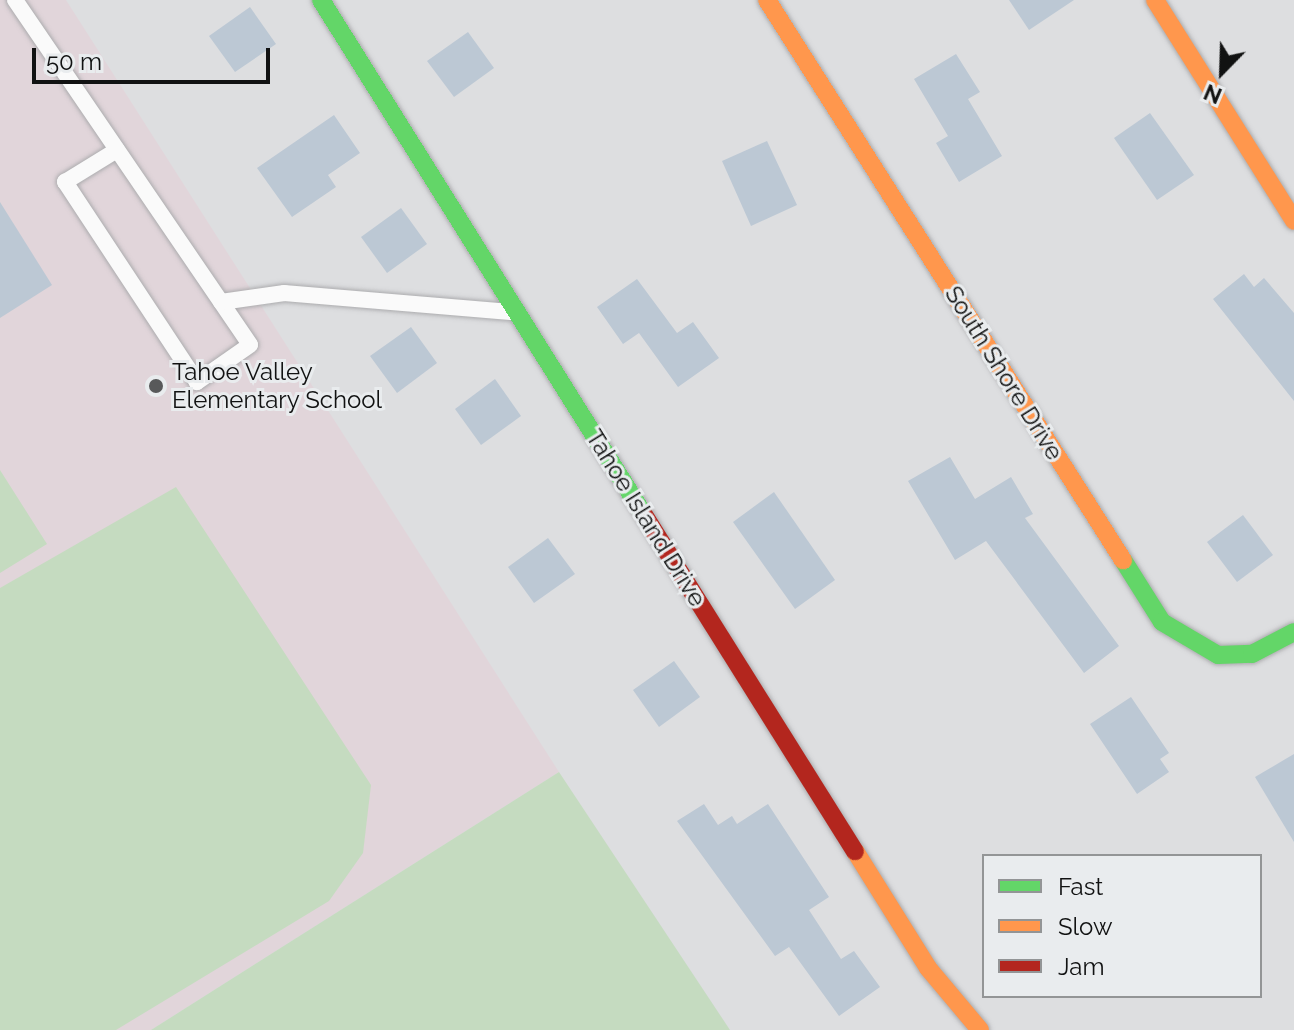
<!DOCTYPE html>
<html>
<head>
<meta charset="utf-8">
<style>
  body { margin:0 }
  #map { position:relative; width:1294px; height:1030px; overflow:hidden; background:#dddee0; font-family:Raleway,sans-serif }
  div>[style] { position:absolute }
  [style*='--x'] { left:calc(var(--x)*1px); top:calc(var(--y)*1px); width:calc(var(--w)*1px); rotate:calc(var(--a)*1deg) }
  .education>* { inset:0; background:#e1d5da }
  .green>* { inset:0; background:#c5dbc0 }
  .building>* { inset:0; background:#bcc8d4 }
  .roads { filter:drop-shadow(0 0 2px #acacae) drop-shadow(0 0 2px #acacae) }
  .lane>* { height:16px; margin:-8px; padding:0 8px; transform-origin:8px; border-radius:8px; background:#fafafa }
  .fast>* { height:18px; margin:-9px; padding:0 9px; transform-origin:9px; border-radius:9px; background:#63d668 }
  .slow>* { height:18px; margin:-9px; padding:0 9px; transform-origin:9px; border-radius:9px; background:#ff974d }
  .jam>* { height:18px; margin:-9px; padding:0 9px; transform-origin:9px; border-radius:9px; background:#b3261e }
  .dots>* { width:22px; height:22px; translate:-50% -50%; box-sizing:border-box; border:4px solid #e9ecee; border-radius:50% }
  span { translate:-50% -50%; white-space:nowrap; text-align:center; line-height:1.15; -webkit-text-stroke:6px #e9ecee; paint-order:stroke }
  .poi-label { font-size:24px; color:#111212 }
  .left { translate:0 -50%; text-align:left }
  .street-label { font-size:24px; color:#111212 }
  .legend { position:absolute; left:982px; top:854px; width:280px; height:144px; box-sizing:border-box; background:#e9ecee; border:2px solid #939596; margin:0; padding:10px 14px; list-style:none; font-size:24px; color:#111212 }
  .legend li { display:flex; align-items:center; gap:16px; height:40px }
  .legend b { width:40px; border:2px solid #939596 }
  .north { position:absolute; left:1182px; top:32px; width:80px; height:80px; -webkit-text-stroke:6px #e9ecee; paint-order:stroke; rotate:203deg; font-size:22px; font-weight:700; line-height:32px; text-align:center; color:#111212 }
  .north::after { content:''; display:block; margin:auto; width:28px; height:36px; background:#111212; clip-path:polygon(50% 0,100% 100%,50% 72%,0 100%) }
  .scale { position:absolute; left:32px; top:48px; width:238px; height:36px; box-sizing:border-box; border:4px solid #111212; border-top:0; padding-left:10px; font-size:24px; line-height:28px; white-space:nowrap; color:#111212; -webkit-text-stroke:6px #e9ecee; paint-order:stroke }
</style>
</head>
<body>
<div id="map">
  <div class="education">
    <div style="clip-path:polygon(0 0,66px 0,559px 772px,151px 1030px,0 1030px)"></div>
  </div>
  <div class="green">
    <div style="clip-path:polygon(0 470px,47px 544px,0 573px)"></div>
    <div style="clip-path:polygon(176px 487px,371px 785px,363px 853px,329px 901px,116px 1030px,0 1030px,0 588px)"></div>
    <div style="clip-path:polygon(559px 772px,730px 1030px,151px 1030px)"></div>
  </div>
  <div class="building">
    <div style="clip-path:polygon(1009px 0,1074px 0,1029px 30px)"></div>
    <div style="clip-path:polygon(250px 7px,276px 44px,235px 72px,209px 36px)"></div>
    <div style="clip-path:polygon(468px 32px,494px 68px,454px 97px,427px 61px)"></div>
    <div style="clip-path:polygon(956px 54px,980px 92px,968px 99px,1002px 156px,959px 182px,936px 143px,948px 136px,914px 79px)"></div>
    <div style="clip-path:polygon(1150px 113px,1194px 175px,1157px 200px,1114px 138px)"></div>
    <div style="clip-path:polygon(334px 115px,360px 153px,328px 175px,336px 187px,292px 217px,257px 168px)"></div>
    <div style="clip-path:polygon(767px 141px,797px 205px,751px 226px,722px 161px)"></div>
    <div style="clip-path:polygon(0 202px,52px 285px,0 318px)"></div>
    <div style="clip-path:polygon(401px 208px,427px 244px,387px 273px,361px 237px)"></div>
    <div style="clip-path:polygon(1244px 274px,1254px 287px,1264px 278px,1294px 313px,1294px 401px,1213px 299px)"></div>
    <div style="clip-path:polygon(637px 279px,677px 333px,693px 322px,719px 358px,678px 387px,639px 333px,623px 344px,597px 307px)"></div>
    <div style="clip-path:polygon(411px 327px,437px 363px,397px 393px,370px 356px)"></div>
    <div style="clip-path:polygon(495px 379px,521px 416px,481px 445px,455px 409px)"></div>
    <div style="clip-path:polygon(950px 457px,975px 499px,1011px 477px,1033px 514px,1025px 518px,1119px 646px,1084px 673px,986px 541px,955px 560px,908px 481px)"></div>
    <div style="clip-path:polygon(774px 492px,835px 580px,795px 609px,733px 522px)"></div>
    <div style="clip-path:polygon(1243px 515px,1273px 555px,1237px 582px,1207px 542px)"></div>
    <div style="clip-path:polygon(548px 538px,575px 574px,534px 603px,508px 567px)"></div>
    <div style="clip-path:polygon(674px 661px,700px 697px,659px 727px,633px 690px)"></div>
    <div style="clip-path:polygon(1131px 697px,1169px 753px,1160px 759px,1169px 772px,1137px 794px,1090px 724px)"></div>
    <div style="clip-path:polygon(1294px 754px,1294px 842px,1255px 777px)"></div>
    <div style="clip-path:polygon(704px 804px,718px 825px,732px 816px,737px 824px,768px 804px,829px 897px,809px 910px,841px 959px,854px 951px,880px 987px,839px 1016px,789px 947px,775px 956px,677px 821px)"></div>
  </div>
  <div class="roads">
    <div class="lane">
      <div style="--x:15;--y:0;--w:417;--a:55.7"></div>
      <div style="--x:250;--y:345;--w:65;--a:145.1"></div>
      <div style="--x:197;--y:382;--w:240;--a:-123.4"></div>
      <div style="--x:65;--y:182;--w:61;--a:-31.6"></div>
      <div style="--x:221;--y:302;--w:64;--a:-8.1"></div>
      <div style="--x:284;--y:293;--w:227;--a:4.8"></div>
    </div>
    <div class="fast">
      <div style="--x:321;--y:0;--w:608;--a:57.9"></div>
      <div style="--x:1123;--y:560;--w:73;--a:57.8"></div>
      <div style="--x:1162;--y:622;--w:65;--a:30.5"></div>
      <div style="--x:1218;--y:655;--w:34;--a:-2"></div>
      <div style="--x:1252;--y:654;--w:47;--a:-27.6"></div>
    </div>
    <div class="slow">
      <div style="--x:767;--y:0;--w:664;--a:57.56"></div>
      <div style="--x:1155;--y:0;--w:261;--a:57.8"></div>
      <div style="--x:855;--y:851;--w:138;--a:58"></div>
      <div style="--x:928;--y:968;--w:81;--a:50"></div>
    </div>
    <div class="jam">
      <div style="--x:644;--y:515;--w:397;--a:57.9"></div>
    </div>
  </div>
  <div class="dots">
    <div style="left:156px;top:386px;background:#58595a"></div>
  </div>
  <div class="poi-label">
    <span class="left" style="left:172px;top:386px">Tahoe Valley<br>Elementary School</span>
  </div>
  <div class="street-label">
    <span style="left:1004px;top:373px;rotate:58deg">South Shore Drive</span>
    <span style="left:646px;top:518px;rotate:58deg">Tahoe Island Drive</span>
  </div>
  <ul class="legend">
  <li><b style="height:10px;background:#63d668"></b>Fast</li>
  <li><b style="height:10px;background:#ff974d"></b>Slow</li>
  <li><b style="height:10px;background:#b3261e"></b>Jam</li>
  </ul>
  <div class="north">N</div>
  <div class="scale">50 m</div>
</div>
</body>
</html>
